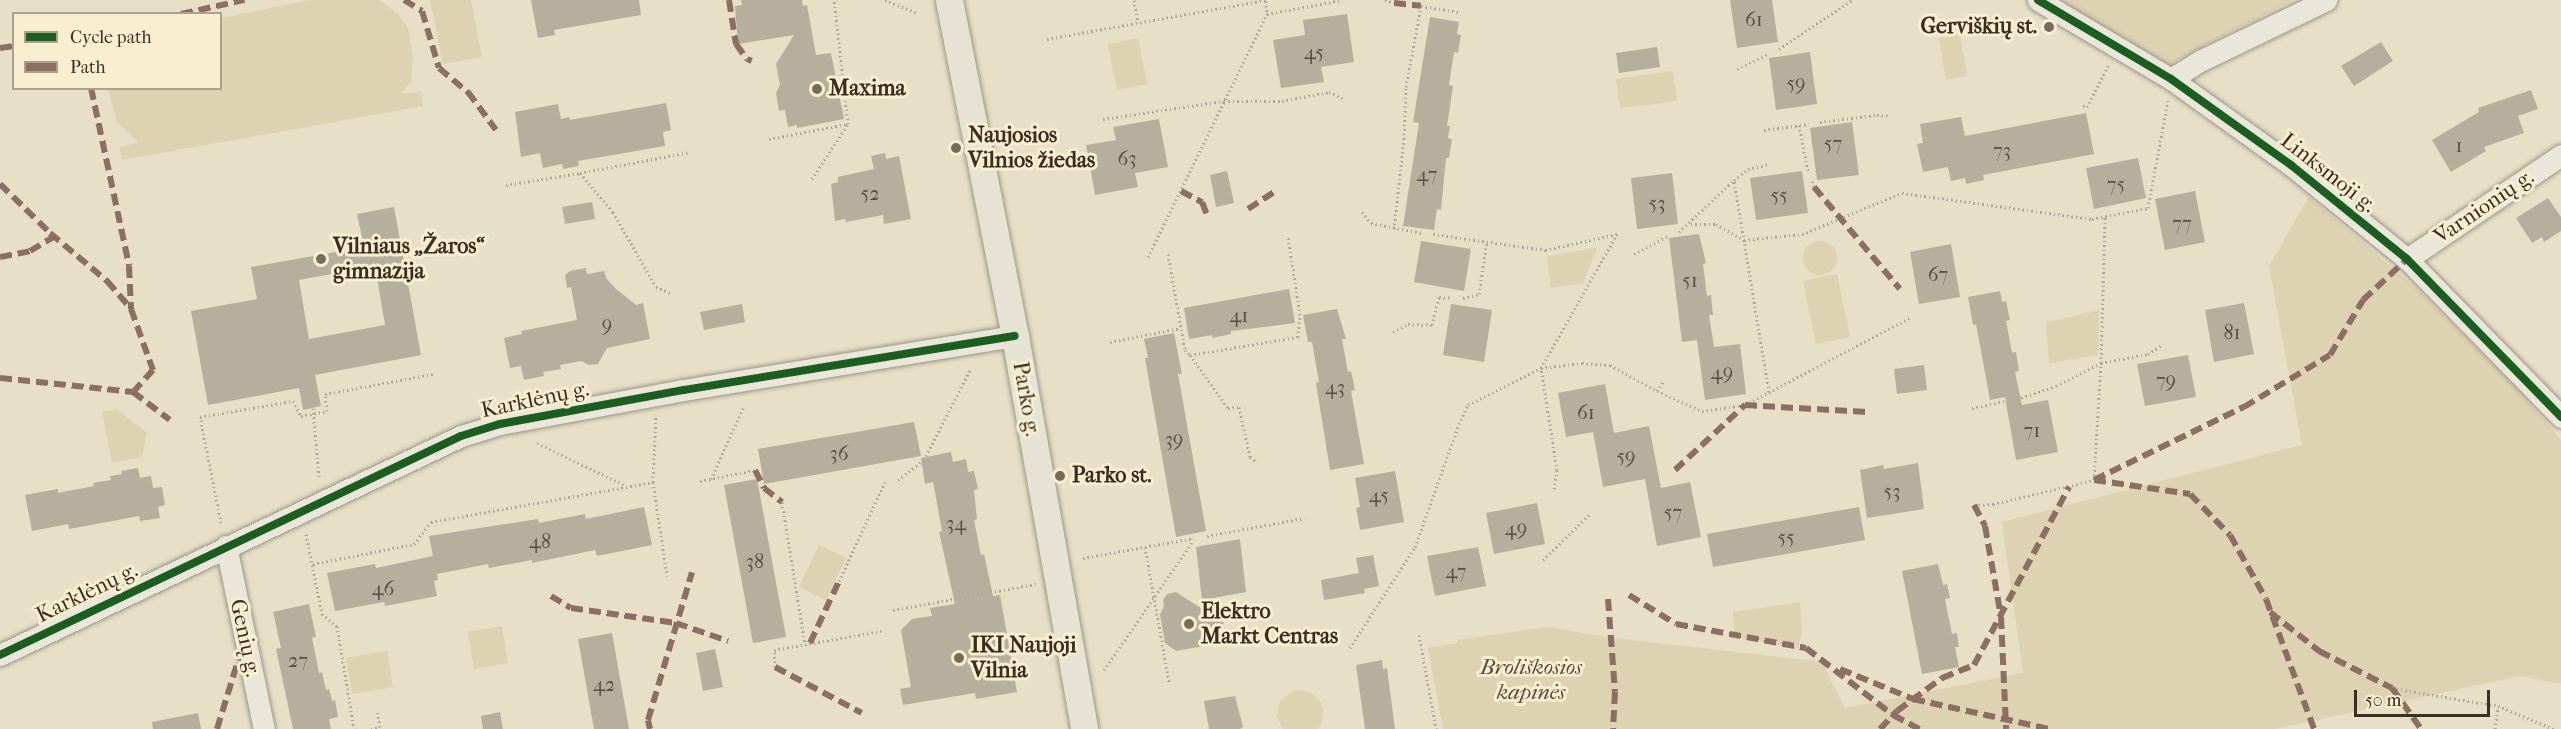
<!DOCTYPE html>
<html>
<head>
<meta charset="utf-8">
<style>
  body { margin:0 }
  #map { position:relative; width:2561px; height:729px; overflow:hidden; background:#e7dfc6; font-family:"IM FELL French Canon",serif }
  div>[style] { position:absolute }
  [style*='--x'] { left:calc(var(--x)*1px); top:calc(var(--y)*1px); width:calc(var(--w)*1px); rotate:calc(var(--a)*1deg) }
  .green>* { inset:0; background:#ddd2b1 }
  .round { border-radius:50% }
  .building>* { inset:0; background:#b6af9e }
  .path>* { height:3px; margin-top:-1.5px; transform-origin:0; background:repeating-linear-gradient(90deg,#aca89d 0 1.5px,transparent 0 4.5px) }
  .roads { filter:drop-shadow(0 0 2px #9c9687) drop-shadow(0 0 2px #9c9687) }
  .minor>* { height:21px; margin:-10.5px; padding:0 10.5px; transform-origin:10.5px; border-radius:10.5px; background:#eae7da }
  .major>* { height:27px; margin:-13.5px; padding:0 13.5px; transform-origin:13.5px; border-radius:13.5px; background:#e7e3d4 }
  .quiet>* { height:6px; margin-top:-3px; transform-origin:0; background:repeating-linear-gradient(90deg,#8d6e63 0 12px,transparent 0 18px) }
  .cycleway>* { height:8px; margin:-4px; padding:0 4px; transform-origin:4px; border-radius:4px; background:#1b5e20 }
  .dots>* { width:16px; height:16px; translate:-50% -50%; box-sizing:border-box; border:3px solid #f8efd1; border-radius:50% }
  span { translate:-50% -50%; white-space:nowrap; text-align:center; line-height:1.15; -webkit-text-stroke:6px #f8efd1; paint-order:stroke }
  .number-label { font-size:20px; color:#594e42 }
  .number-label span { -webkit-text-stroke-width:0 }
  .poi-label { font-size:22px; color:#3a2e23; font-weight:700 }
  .right { translate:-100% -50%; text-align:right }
  .left { translate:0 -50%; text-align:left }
  .street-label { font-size:22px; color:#3a2e23 }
  .park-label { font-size:22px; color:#594d3c; font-style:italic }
  .legend { position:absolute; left:12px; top:12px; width:210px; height:78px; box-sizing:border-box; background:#f8efd1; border:2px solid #aca28b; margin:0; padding:8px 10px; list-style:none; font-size:18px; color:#3a2e23 }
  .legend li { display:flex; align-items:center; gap:12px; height:30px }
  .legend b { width:30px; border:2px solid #aca28b }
  .scale { position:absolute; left:2354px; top:690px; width:136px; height:27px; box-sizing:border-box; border:3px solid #3a2e23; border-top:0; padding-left:8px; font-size:18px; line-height:21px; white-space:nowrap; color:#3a2e23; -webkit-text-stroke:4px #f8efd1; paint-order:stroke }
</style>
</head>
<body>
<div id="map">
  <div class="green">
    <div style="clip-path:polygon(310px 0,379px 0,398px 14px,408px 28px,413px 56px,411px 81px,401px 94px,421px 91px,423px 106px,122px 160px,120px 147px,139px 142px,117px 122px,108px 89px,220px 88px,221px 18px)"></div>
    <div style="clip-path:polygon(430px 0,471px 0,482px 57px,443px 64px)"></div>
    <div style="clip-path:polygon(2060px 0,2291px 0,2291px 1px,2164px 67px)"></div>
    <div style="clip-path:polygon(1960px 34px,1967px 76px,1946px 80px,1939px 38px)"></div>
    <div style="clip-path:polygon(1138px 38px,1147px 84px,1117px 90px,1108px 44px)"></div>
    <div style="clip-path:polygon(1673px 71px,1677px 101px,1620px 108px,1616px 79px)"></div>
    <div style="clip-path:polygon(2309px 197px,2417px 289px,2518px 389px,2561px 440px,2561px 684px,2520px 676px,2275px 729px,1443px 729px,1428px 648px,1457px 643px,1458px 640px,1547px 627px,1613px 638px,1824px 662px,1827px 673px,1845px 708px,2023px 673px,2002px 522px,2302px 445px,2269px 266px)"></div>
    <div class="round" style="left:1803px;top:241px;width:34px;height:34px"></div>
    <div style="clip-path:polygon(1597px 248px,1583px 284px,1551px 287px,1547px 256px)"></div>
    <div style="clip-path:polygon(1837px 274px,1850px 337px,1816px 344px,1803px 281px)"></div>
    <div style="clip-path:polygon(2099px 310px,2098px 355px,2049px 363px,2046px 323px)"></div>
    <div style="clip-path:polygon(116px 409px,147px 433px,142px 457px,112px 463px,102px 412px)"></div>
    <div style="clip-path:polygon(819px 545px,846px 558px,826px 600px,799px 587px)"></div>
    <div style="clip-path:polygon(1800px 602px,1802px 632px,1798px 649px,1735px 637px,1733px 612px)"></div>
    <div style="clip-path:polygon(502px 626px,508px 663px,474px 669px,468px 632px)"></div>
    <div style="clip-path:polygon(387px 651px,393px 687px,352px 694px,346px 658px)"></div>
    <div style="clip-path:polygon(1301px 690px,1309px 692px,1320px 701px,1323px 708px,1322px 722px,1318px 729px,1283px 729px,1277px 717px,1280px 701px,1293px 691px)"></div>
  </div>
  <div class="building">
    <div style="clip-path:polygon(531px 0,639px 0,641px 15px,554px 30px,555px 35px,538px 38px)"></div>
    <div style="clip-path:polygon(741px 0,802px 0,803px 6px,807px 5px,816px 55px,831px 53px,844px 119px,797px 128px,797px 125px,788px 127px,785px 110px,779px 111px,776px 93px,780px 85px,776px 64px,794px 35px,738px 44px,735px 6px,742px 5px)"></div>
    <div style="clip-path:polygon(1730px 0,1772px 0,1778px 42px,1737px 48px)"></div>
    <div style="clip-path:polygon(1347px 14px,1354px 62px,1321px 67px,1324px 82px,1281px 88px,1273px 40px,1305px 35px,1303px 20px)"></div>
    <div style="clip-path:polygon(1430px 17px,1459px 22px,1457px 34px,1461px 35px,1458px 53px,1454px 52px,1449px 85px,1453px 86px,1447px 126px,1450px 126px,1448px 138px,1452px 139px,1449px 158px,1446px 158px,1441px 210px,1437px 209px,1434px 230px,1403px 226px,1419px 123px,1413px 122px)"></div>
    <div style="clip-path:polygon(2381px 42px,2393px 61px,2354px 86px,2341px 66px)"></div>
    <div style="clip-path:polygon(1657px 47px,1660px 67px,1619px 73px,1616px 53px)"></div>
    <div style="clip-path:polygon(1810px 52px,1817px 104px,1776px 110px,1769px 58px)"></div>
    <div style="clip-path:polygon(2531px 90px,2538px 109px,2518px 116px,2524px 133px,2484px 147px,2486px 151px,2451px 172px,2432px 140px,2479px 112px,2478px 108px)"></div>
    <div style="clip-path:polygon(666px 103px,671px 130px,663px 132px,665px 146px,578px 161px,579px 166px,563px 169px,562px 164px,543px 168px,540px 153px,521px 157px,515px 112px,558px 104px,561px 119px,569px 117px,570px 120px)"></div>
    <div style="clip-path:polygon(2086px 113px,2094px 154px,1983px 175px,1984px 180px,1966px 184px,1965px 178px,1951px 181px,1948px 167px,1923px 172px,1917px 144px,1923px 143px,1920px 124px,1961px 117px,1965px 136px)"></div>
    <div style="clip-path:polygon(1159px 119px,1168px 167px,1135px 173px,1138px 187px,1095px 195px,1086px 145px,1116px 140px,1113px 127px)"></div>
    <div style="clip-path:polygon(1852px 122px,1859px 175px,1817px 180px,1810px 128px)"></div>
    <div style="clip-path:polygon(885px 153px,886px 159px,899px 156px,911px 219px,884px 224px,883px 215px,846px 222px,845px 219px,835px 221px,831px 184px,838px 182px,838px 177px,874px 169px,871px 156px)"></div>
    <div style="clip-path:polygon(2138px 158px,2146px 198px,2094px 209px,2086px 168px)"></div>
    <div style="clip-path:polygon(1227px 171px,1234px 203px,1216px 207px,1210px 175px)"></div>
    <div style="clip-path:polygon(1802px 171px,1808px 213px,1756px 220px,1750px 178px)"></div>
    <div style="clip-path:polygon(1672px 173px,1678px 224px,1637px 229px,1631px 178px)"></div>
    <div style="clip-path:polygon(2195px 191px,2205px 242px,2165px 250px,2155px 199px)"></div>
    <div style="clip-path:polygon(2548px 198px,2561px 217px,2561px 231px,2544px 242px,2542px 237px,2532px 243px,2516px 218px)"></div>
    <div style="clip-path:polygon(592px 202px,595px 219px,565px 224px,562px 207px)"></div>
    <div style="clip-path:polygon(evenodd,394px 207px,421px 355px,315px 375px,321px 406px,303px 410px,299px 388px,208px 405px,191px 311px,257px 299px,251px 267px,364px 247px,357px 214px,394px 207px,375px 266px,385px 325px,309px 339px,299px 280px,375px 266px)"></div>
    <div style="clip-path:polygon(1699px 234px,1706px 263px,1703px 264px,1707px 296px,1711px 295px,1713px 315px,1709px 315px,1714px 347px,1740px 344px,1746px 394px,1705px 400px,1697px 340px,1682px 342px,1669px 238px)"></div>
    <div style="clip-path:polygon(1421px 241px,1471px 249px,1464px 291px,1414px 282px)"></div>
    <div style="clip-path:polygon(1951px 244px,1960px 297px,1919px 304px,1910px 252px)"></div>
    <div style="clip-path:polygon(586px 268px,587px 274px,604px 271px,606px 278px,616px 289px,636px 305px,643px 303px,650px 339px,607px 348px,598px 364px,589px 365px,581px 361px,560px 365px,561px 369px,543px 372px,544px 376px,524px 380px,521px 366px,510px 368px,504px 338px,522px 334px,521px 331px,577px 320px,571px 287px,567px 288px,565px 275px,570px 271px)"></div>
    <div style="clip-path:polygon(1289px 289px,1295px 323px,1231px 331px,1231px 334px,1212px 338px,1212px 335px,1189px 339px,1184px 308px)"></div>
    <div style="clip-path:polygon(2000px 291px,2002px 302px,2006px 301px,2010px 320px,2006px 321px,2012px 353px,2016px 352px,2019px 371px,2015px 372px,2022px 405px,2048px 400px,2058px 452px,2016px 460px,2005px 397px,1990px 400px,1976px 324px,1973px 325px,1968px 297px)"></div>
    <div style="clip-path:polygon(2244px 303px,2254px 354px,2214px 362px,2205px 310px)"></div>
    <div style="clip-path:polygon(742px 304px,745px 322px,704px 330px,700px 312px)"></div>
    <div style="clip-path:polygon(1451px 304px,1492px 310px,1484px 362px,1443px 355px)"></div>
    <div style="clip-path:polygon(1337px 309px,1346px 339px,1342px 339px,1348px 372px,1351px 371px,1355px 390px,1351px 391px,1364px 464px,1330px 470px,1316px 383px,1319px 382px,1312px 342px,1308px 342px,1303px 315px)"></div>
    <div style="clip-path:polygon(1174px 333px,1182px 374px,1178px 374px,1206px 531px,1176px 537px,1145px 358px,1148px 358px,1144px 339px)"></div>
    <div style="clip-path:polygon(2188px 355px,2196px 397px,2145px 406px,2137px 364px)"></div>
    <div style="clip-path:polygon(1924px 365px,1927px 390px,1897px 394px,1894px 369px)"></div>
    <div style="clip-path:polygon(1605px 384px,1614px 433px,1649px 426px,1661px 488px,1690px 482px,1701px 537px,1657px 546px,1645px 479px,1603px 487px,1593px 432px,1566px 437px,1558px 393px)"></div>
    <div style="clip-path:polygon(914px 422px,921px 456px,764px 484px,758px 449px)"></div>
    <div style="clip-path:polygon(951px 452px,953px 462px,966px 459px,968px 472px,974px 471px,978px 489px,974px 490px,977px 519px,974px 520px,981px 555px,984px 554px,993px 596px,1000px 595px,1017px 692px,976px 699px,975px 693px,903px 705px,900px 689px,911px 687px,901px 630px,912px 619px,932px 616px,930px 608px,955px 604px,939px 532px,942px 531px,933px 482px,925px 484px,921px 458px)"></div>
    <div style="clip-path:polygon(1918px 463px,1924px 509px,1867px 518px,1860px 470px,1883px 465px,1884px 469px)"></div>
    <div style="clip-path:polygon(138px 468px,140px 478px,151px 476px,153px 488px,162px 487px,165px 505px,158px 507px,160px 518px,140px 521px,139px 516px,69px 529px,68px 524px,32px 531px,25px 495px,58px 489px,58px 493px,94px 486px,93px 483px,111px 480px,110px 476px,122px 474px,121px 471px)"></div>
    <div style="clip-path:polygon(1395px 471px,1404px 522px,1360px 530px,1356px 508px,1360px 507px,1355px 478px)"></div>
    <div style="clip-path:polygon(757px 479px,786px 637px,753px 643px,724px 485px)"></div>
    <div style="clip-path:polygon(1537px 503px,1545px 544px,1494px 554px,1486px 513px)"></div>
    <div style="clip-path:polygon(644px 507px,652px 545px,597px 556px,595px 550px,532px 563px,532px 560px,489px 568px,488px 564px,437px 574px,438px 580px,434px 581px,437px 596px,385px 606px,384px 602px,335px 611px,327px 573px,375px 564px,376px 568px,433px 556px,429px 536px,538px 519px,539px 523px,585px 514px,586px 519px)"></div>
    <div style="clip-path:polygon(1859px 507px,1865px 540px,1713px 567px,1707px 534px)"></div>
    <div style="clip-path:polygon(1240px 539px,1246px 592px,1202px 600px,1196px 547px)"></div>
    <div style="clip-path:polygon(1478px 547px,1486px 586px,1435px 596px,1427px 556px)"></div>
    <div style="clip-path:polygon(1373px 555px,1379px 586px,1364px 589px,1365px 593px,1324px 600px,1321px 580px,1359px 573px,1356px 558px)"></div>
    <div style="clip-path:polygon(1938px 564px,1943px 585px,1947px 584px,1950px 598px,1945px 599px,1952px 634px,1957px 633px,1959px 647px,1955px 647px,1959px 667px,1922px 674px,1902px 571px)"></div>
    <div style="clip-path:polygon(1176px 592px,1224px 623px,1209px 645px,1176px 651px,1165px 643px,1160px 614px,1164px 607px,1163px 600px,1167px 594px)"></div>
    <div style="clip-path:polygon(309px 604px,316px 637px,312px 638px,319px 673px,322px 672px,326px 690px,329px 689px,332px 701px,335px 700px,338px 717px,329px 719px,331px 729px,293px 729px,276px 649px,281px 648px,273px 612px)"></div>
    <div style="clip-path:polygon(612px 633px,629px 729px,594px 729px,578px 639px)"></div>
    <div style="clip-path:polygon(715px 649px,723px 687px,703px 691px,696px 653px)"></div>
    <div style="clip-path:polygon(1382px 660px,1383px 669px,1387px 668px,1395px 729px,1365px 729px,1356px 665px)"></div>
    <div style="clip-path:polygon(1235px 696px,1243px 727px,1240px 729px,1209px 729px,1204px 701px)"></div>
    <div style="clip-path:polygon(500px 712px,503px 729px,483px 729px,481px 716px)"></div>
    <div style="clip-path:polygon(198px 713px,201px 729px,153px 729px,152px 722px)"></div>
  </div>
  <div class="path">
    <div style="--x:885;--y:0;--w:35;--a:22"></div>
    <div style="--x:1134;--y:0;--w:23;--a:80"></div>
    <div style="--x:1385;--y:0;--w:9;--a:18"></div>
    <div style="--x:1266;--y:1;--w:13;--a:86"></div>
    <div style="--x:1047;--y:39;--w:222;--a:-10.1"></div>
    <div style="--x:1779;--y:49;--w:88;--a:-33.9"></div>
    <div style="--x:1737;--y:69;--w:34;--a:-26"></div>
    <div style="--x:2083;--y:106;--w:4;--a:14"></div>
    <div style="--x:2087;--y:107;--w:48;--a:-62.9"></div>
    <div style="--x:1103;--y:119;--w:122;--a:-8.5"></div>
    <div style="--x:1224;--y:101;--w:58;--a:0"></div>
    <div style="--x:1282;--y:101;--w:48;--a:-10.8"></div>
    <div style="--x:1329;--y:92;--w:17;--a:24"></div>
    <div style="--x:1820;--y:122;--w:57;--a:-7"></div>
    <div style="--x:1877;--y:115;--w:13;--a:4"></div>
    <div style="--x:1799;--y:125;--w:47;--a:78.9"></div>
    <div style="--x:1764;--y:130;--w:45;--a:-7.6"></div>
    <div style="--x:769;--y:139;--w:79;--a:-10.9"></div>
    <div style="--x:580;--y:173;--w:112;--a:-10.8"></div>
    <div style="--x:812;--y:179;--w:66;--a:-56.8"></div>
    <div style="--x:848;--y:124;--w:125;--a:-96.4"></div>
    <div style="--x:1812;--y:181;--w:6;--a:72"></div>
    <div style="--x:506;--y:185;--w:75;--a:-9.2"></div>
    <div style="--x:580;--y:173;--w:51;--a:49.8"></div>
    <div style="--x:613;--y:212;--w:86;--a:60.2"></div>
    <div style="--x:656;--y:287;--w:16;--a:22"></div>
    <div style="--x:1362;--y:212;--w:14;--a:51"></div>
    <div style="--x:1371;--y:223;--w:52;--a:11.1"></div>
    <div style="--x:1691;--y:224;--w:25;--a:0"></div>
    <div style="--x:1716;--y:224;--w:32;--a:30"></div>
    <div style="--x:1744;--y:240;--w:58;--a:-5.9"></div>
    <div style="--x:1802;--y:234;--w:108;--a:-22.3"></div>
    <div style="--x:1902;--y:193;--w:192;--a:7.8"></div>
    <div style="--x:2092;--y:219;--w:57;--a:-11.1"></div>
    <div style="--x:2148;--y:208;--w:110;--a:-79.5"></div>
    <div style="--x:1394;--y:229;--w:91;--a:-83.7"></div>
    <div style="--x:1404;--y:139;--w:52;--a:-87.8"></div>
    <div style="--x:1406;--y:87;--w:82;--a:-79.5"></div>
    <div style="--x:1421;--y:6;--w:39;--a:9"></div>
    <div style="--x:1679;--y:232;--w:76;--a:-43.4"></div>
    <div style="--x:1168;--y:254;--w:97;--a:80"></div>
    <div style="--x:1185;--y:350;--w:7;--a:45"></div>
    <div style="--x:1190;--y:355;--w:109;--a:-9.5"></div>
    <div style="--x:1298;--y:337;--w:22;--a:-85"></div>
    <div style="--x:1300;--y:315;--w:79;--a:-98.7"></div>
    <div style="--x:1634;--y:254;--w:40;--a:-28"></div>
    <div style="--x:1148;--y:257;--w:271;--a:-63.9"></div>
    <div style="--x:1267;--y:14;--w:76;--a:-10.6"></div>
    <div style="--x:1463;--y:298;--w:16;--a:-14"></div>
    <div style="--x:1479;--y:294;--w:54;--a:-81.4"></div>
    <div style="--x:1393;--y:332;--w:17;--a:-28"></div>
    <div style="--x:1408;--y:324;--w:24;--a:2"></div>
    <div style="--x:1432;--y:325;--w:29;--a:-76"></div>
    <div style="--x:1439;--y:297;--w:13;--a:4"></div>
    <div style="--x:1110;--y:342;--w:72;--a:-11.2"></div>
    <div style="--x:1190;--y:355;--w:65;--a:54.4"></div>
    <div style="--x:1228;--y:408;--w:11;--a:-5"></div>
    <div style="--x:1239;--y:407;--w:51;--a:77.6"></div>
    <div style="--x:1250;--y:457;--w:9;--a:36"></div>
    <div style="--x:1657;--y:391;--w:49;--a:24"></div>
    <div style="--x:1702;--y:411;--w:43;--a:-7.9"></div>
    <div style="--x:1745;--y:405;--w:186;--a:-27.9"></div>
    <div style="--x:1769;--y:392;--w:215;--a:-99.4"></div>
    <div style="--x:1734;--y:180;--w:18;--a:-38"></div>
    <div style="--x:1748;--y:169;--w:22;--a:-13"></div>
    <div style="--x:2017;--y:399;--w:41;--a:-18.4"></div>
    <div style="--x:2056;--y:386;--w:51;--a:-27.1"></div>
    <div style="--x:2101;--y:363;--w:48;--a:-10.8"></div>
    <div style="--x:2148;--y:354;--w:17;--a:-33"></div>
    <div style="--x:313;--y:408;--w:69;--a:85"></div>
    <div style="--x:1972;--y:408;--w:34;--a:-12"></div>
    <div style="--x:537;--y:443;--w:97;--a:25.8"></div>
    <div style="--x:711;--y:479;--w:80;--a:-65.7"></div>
    <div style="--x:898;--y:480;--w:33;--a:-38"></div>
    <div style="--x:924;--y:460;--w:103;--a:-62.9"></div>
    <div style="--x:700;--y:481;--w:56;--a:-11.3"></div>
    <div style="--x:653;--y:482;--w:68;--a:-87.5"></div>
    <div style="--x:1554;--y:489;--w:19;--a:-81"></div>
    <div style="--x:1557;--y:470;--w:103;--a:-98.9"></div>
    <div style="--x:1541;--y:368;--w:41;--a:-7"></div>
    <div style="--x:1582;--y:363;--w:28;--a:4"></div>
    <div style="--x:1610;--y:365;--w:54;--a:29"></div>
    <div style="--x:1657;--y:391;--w:12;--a:-55"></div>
    <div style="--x:782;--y:502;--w:144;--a:80.8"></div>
    <div style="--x:1974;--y:505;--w:19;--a:-3"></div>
    <div style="--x:1993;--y:504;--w:104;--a:-13.4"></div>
    <div style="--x:2094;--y:480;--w:117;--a:-86.6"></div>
    <div style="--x:2101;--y:363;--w:146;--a:-88.4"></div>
    <div style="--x:221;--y:523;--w:108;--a:-101.2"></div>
    <div style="--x:200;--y:417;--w:94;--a:-9.8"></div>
    <div style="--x:293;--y:401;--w:17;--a:62"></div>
    <div style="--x:301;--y:416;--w:26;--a:-11"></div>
    <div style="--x:327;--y:411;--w:17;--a:-97"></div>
    <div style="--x:325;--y:394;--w:110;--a:-10.5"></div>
    <div style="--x:306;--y:534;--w:82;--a:78.7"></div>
    <div style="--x:322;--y:614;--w:19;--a:39"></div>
    <div style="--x:337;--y:626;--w:104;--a:80.6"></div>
    <div style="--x:1207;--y:536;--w:99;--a:-10.5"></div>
    <div style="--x:1145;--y:547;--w:137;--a:79.9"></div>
    <div style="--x:1083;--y:558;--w:113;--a:-10.2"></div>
    <div style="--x:1543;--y:560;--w:67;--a:-44.4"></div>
    <div style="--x:313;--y:564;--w:103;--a:-11.2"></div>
    <div style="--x:414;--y:544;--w:28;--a:-52"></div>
    <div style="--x:431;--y:522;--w:226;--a:-10.2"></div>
    <div style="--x:653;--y:482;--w:95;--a:81.5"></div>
    <div style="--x:839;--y:581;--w:109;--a:-65.1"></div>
    <div style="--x:893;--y:610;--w:145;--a:-10.3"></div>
    <div style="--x:1419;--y:635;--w:96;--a:79.7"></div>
    <div style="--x:1350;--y:648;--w:120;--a:-57.2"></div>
    <div style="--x:1415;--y:547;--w:131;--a:-70.3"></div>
    <div style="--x:1459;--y:424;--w:21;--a:-65"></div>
    <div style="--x:1468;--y:405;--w:82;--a:-26.9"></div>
    <div style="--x:1541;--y:368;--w:154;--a:-60.4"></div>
    <div style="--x:1617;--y:234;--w:73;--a:167.3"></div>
    <div style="--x:1546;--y:250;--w:114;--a:-171.9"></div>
    <div style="--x:775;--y:667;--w:17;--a:-93"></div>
    <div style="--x:774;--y:650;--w:109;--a:-10.1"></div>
    <div style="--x:1104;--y:670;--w:153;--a:-55.4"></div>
    <div style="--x:1191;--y:544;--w:5;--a:-79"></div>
    <div style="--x:2392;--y:688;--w:108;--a:9.6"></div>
    <div style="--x:2498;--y:706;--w:61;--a:22.3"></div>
    <div style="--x:371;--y:729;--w:9;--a:-13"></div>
    <div style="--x:380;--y:727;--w:17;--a:-100"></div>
    <div style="--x:2495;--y:729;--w:22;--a:-82"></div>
  </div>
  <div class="roads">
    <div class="minor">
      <div style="--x:2038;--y:0;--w:155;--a:30.7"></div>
      <div style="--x:2171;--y:79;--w:148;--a:35.6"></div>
      <div style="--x:2291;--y:165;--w:149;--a:39"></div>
      <div style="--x:2407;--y:259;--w:221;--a:45.7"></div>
      <div style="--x:2171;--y:79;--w:36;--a:-32"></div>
      <div style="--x:2202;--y:60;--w:138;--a:-25.8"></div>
      <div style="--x:2407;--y:259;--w:186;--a:-34"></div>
      <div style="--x:226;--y:546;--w:187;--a:78.3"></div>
      <div style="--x:0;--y:655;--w:510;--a:-25.41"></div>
      <div style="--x:461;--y:436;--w:41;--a:-17.1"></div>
      <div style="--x:500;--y:424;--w:187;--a:-10.5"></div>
      <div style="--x:684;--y:390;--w:335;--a:-9.3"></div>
    </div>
    <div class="major">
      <div style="--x:949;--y:0;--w:342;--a:78.9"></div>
      <div style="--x:1015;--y:336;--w:399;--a:80"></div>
    </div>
  </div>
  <div class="quiet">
    <div style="--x:404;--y:0;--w:21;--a:31"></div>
    <div style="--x:422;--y:11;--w:59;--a:73.4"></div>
    <div style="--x:439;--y:68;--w:38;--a:40"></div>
    <div style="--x:468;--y:92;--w:47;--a:53.6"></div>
    <div style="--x:729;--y:0;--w:45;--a:81"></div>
    <div style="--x:736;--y:44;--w:19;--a:54"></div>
    <div style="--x:747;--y:59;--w:5;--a:22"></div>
    <div style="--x:1394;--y:3;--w:27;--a:6"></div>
    <div style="--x:181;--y:14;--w:65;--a:-12.5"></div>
    <div style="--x:0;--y:48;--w:14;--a:-8"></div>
    <div style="--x:91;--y:88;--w:182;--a:77.9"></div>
    <div style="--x:129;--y:266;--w:43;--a:87.3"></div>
    <div style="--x:0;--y:184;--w:70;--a:44.4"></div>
    <div style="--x:50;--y:233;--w:75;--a:40.1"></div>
    <div style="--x:107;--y:281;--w:37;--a:49"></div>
    <div style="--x:131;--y:309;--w:65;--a:70.2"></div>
    <div style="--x:153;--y:370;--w:30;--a:132"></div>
    <div style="--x:1814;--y:187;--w:133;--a:49.9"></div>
    <div style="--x:1181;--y:191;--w:24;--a:28"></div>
    <div style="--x:1202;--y:202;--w:14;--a:69"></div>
    <div style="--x:1248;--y:209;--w:31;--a:-33"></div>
    <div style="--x:0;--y:257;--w:31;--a:-11"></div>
    <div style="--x:30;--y:251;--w:29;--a:-31"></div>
    <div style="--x:0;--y:378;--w:134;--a:6"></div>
    <div style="--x:133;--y:392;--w:46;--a:37.1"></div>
    <div style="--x:755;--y:470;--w:20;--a:63"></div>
    <div style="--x:764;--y:488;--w:23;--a:38"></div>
    <div style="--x:1675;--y:470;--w:96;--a:-42.9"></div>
    <div style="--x:1745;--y:405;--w:123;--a:3.3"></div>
    <div style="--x:2094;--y:480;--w:167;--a:-26"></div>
    <div style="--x:2244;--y:407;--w:100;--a:-31.2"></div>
    <div style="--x:2330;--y:355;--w:64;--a:-59"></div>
    <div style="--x:2363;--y:300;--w:60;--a:-43"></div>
    <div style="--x:2094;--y:480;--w:97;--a:8.3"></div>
    <div style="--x:2190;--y:494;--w:57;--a:45.7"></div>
    <div style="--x:2230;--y:535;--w:73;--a:60.6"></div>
    <div style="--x:2266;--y:599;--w:139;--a:69.7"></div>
    <div style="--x:1974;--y:505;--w:24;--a:62"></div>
    <div style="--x:1985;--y:526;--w:92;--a:80"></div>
    <div style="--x:2001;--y:617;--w:112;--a:87.4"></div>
    <div style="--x:1629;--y:595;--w:55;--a:31.7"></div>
    <div style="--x:1676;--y:624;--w:132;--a:10.5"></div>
    <div style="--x:1806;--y:648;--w:110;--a:37.6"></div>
    <div style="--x:1893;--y:715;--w:30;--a:28"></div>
    <div style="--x:551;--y:596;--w:23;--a:31"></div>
    <div style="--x:571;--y:608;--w:106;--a:8.1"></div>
    <div style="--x:676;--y:623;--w:55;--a:19.1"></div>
    <div style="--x:1608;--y:599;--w:93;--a:85.7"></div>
    <div style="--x:1615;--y:692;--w:37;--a:93"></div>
    <div style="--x:2270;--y:612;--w:63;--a:38.5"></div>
    <div style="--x:2319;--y:651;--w:82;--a:26.9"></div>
    <div style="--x:2392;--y:688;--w:50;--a:54.7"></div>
    <div style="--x:810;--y:643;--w:68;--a:-64.9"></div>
    <div style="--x:775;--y:667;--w:98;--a:27.9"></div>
    <div style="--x:1840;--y:669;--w:79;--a:22.3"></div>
    <div style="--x:1913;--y:699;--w:139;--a:12.4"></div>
    <div style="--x:217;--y:729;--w:95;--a:-72.9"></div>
    <div style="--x:650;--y:729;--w:9;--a:-103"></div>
    <div style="--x:648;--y:720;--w:154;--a:-73.4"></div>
    <div style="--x:1880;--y:729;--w:25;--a:-47"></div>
    <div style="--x:1897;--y:711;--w:56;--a:-36.3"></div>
    <div style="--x:1942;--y:678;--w:35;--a:-22"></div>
    <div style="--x:1974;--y:665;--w:202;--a:-61.9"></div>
  </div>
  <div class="cycleway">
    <div style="--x:2038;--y:0;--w:155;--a:30.7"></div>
    <div style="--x:2171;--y:79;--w:148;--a:35.6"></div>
    <div style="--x:2291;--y:165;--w:149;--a:39"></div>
    <div style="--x:2407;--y:259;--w:221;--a:45.7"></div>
    <div style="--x:0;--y:655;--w:510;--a:-25.41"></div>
    <div style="--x:461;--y:436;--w:41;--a:-17.1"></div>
    <div style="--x:500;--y:424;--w:187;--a:-10.5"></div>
    <div style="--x:684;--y:390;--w:335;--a:-9.3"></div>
  </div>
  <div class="dots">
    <div style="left:2049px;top:27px;background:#776c5c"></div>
    <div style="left:817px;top:89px;background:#776c5c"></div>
    <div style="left:956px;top:148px;background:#776c5c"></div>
    <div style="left:321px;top:259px;background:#776c5c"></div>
    <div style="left:1060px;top:476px;background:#776c5c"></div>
    <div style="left:1189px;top:624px;background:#776c5c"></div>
    <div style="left:959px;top:658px;background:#776c5c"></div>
  </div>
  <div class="number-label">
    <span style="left:1754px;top:19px">61</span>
    <span style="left:1314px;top:52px">45</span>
    <span style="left:1796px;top:83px">59</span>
    <span style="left:1833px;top:143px">57</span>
    <span style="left:2459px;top:145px">1</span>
    <span style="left:2002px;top:150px">73</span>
    <span style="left:1127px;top:158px">63</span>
    <span style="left:1427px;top:174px">47</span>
    <span style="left:2116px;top:184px">75</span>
    <span style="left:870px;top:193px">52</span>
    <span style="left:1779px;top:195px">55</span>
    <span style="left:1657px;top:203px">53</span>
    <span style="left:2182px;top:223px">77</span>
    <span style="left:1938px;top:274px">67</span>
    <span style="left:1690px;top:280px">51</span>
    <span style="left:1239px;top:315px">41</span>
    <span style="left:607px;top:324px">9</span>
    <span style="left:2232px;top:332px">81</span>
    <span style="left:1722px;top:372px">49</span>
    <span style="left:2166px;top:380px">79</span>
    <span style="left:1335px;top:387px">43</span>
    <span style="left:1586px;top:412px">61</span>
    <span style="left:2032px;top:430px">71</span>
    <span style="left:1174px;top:439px">39</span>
    <span style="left:839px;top:453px">36</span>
    <span style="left:1626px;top:456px">59</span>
    <span style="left:1892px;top:491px">53</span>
    <span style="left:1379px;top:495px">45</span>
    <span style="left:1673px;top:512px">57</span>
    <span style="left:956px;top:523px">34</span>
    <span style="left:1516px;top:528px">49</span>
    <span style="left:1786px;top:537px">55</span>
    <span style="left:540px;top:541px">48</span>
    <span style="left:755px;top:561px">38</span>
    <span style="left:1456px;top:571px">47</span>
    <span style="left:383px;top:588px">46</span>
    <span style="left:298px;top:660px">27</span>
    <span style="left:604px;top:684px">42</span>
  </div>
  <div class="poi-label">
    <span class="right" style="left:2037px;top:27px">Gerviškių st.</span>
    <span class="left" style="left:829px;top:89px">Maxima</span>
    <span class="left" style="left:968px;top:148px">Naujosios<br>Vilnios žiedas</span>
    <span class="left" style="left:333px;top:259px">Vilniaus „Žaros“<br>gimnazija</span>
    <span class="left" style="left:1072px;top:476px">Parko st.</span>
    <span class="left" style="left:1201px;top:624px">Elektro<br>Markt Centras</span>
    <span class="left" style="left:971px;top:658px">IKI Naujoji<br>Vilnia</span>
  </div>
  <div class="street-label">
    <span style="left:2328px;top:173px;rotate:38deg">Linksmoji g.</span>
    <span style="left:2484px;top:207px;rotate:-34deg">Varnionių g.</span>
    <span style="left:1026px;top:399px;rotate:80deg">Parko g.</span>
    <span style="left:535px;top:400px;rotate:-12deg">Karklėnų g.</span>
    <span style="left:87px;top:593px;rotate:-26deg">Karklėnų g.</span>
    <span style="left:245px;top:638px;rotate:78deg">Genių g.</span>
  </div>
  <div class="park-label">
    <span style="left:1531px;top:680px">Broliškosios<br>kapinės</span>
  </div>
  <ul class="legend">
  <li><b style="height:8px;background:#1b5e20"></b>Cycle path</li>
  <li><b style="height:8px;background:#8d6e63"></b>Path</li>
  </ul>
  <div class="scale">50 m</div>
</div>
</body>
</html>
